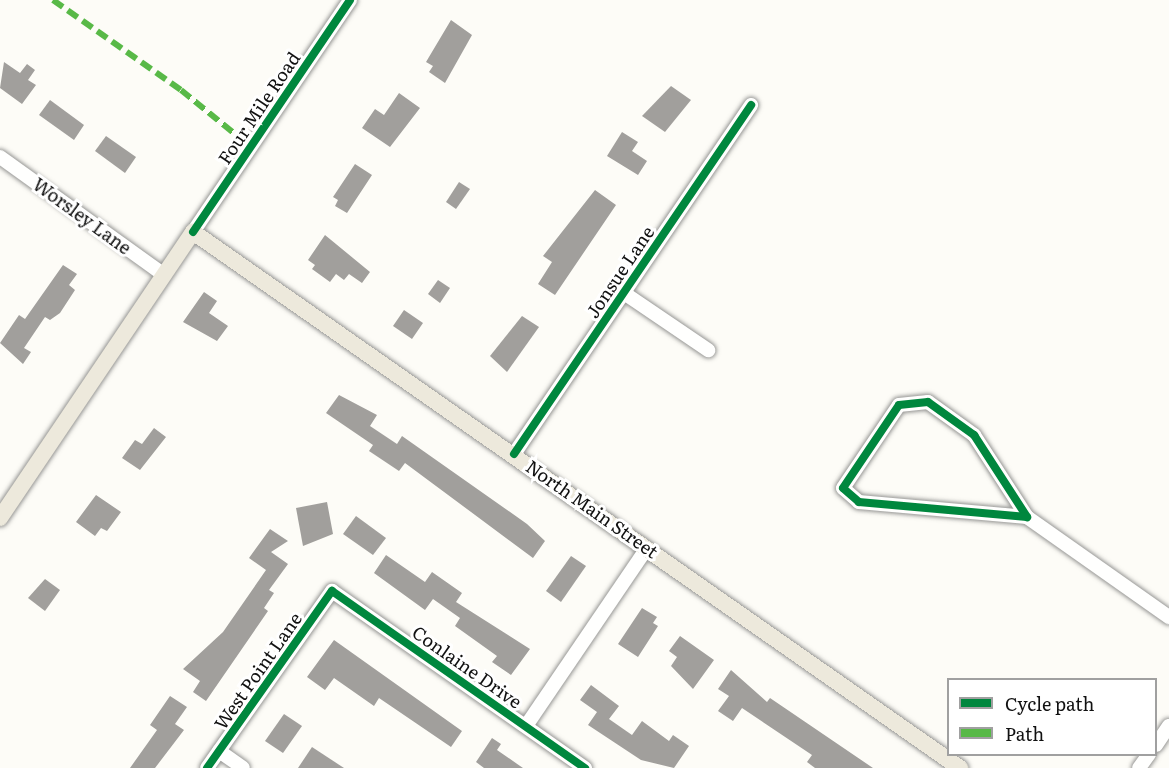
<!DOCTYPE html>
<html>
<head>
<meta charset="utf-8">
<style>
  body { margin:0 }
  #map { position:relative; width:1169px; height:768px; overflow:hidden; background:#fdfcf7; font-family:Literata,serif }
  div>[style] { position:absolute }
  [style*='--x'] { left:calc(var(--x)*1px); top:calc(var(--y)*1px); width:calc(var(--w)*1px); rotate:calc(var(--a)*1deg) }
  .building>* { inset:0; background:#a19f9c }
  .roads { filter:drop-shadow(0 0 2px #979795) drop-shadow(0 0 2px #979795) }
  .minor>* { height:14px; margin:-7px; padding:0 7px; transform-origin:7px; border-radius:7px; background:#fffffe }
  .major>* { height:16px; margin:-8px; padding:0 8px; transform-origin:8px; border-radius:8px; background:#ede9dc }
  .quiet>* { height:6px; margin-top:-3px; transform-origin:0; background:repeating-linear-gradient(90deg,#58b947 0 12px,transparent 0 18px) }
  .cycleway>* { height:8px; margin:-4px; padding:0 4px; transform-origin:4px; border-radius:4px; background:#00873e }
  span { translate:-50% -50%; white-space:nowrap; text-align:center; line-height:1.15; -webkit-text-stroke:6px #fff; paint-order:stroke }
  .street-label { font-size:18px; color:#111 }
  .legend { position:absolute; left:947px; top:678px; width:210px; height:78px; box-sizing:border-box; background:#fff; border:2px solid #a0a0a0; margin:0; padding:8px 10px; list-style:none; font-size:18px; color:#111 }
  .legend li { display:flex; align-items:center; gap:12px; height:30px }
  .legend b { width:30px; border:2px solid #a0a0a0 }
</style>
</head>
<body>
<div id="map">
  <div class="building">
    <div style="clip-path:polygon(451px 20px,472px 35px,445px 83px,429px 72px,433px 66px,426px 62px)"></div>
    <div style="clip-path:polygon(4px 62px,20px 73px,27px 64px,35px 70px,28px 80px,36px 85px,22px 104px,0 88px)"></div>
    <div style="clip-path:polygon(671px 86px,691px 100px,665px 132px,642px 116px)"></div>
    <div style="clip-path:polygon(399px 93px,420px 108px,390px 147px,362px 128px,375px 109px,384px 115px)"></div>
    <div style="clip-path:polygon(50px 100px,84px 125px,74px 140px,39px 115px)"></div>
    <div style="clip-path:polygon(622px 132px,638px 142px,632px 151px,647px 161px,638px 175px,607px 156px)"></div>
    <div style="clip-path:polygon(106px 136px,136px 157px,125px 173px,95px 151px)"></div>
    <div style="clip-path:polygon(355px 164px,372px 175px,347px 213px,335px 206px,338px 200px,333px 197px)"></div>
    <div style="clip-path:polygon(459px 182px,470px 189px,456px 209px,446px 202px)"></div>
    <div style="clip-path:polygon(595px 190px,616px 205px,555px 295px,538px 284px,552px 262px,543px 256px)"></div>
    <div style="clip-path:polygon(325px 235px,370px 272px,362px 283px,349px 274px,344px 280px,336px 274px,330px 282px,312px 269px,315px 265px,308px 260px)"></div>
    <div style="clip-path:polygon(63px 265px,77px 274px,69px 285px,75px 290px,60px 313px,50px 320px,45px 317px,24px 348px,31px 352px,23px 364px,0 343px,19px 315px,25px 319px)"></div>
    <div style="clip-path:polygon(438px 280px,450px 288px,440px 303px,428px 294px)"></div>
    <div style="clip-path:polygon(204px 292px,217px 301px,209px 313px,228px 326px,217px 341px,183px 322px)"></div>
    <div style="clip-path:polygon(404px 310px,423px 323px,412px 339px,393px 326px)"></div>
    <div style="clip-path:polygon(522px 316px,539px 327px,507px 372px,490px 356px)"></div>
    <div style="clip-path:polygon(339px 395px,377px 415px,370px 426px,397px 444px,402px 436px,527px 524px,545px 541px,533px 558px,405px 463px,399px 471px,369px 451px,373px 445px,326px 413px)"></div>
    <div style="clip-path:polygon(154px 428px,166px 437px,140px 470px,122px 458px,135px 440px,142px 444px)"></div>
    <div style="clip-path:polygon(96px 495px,121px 512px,107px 531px,101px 528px,95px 536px,76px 522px)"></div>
    <div style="clip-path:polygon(327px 502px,333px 534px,303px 546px,296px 508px)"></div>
    <div style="clip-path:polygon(356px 516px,386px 538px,373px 555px,343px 534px)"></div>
    <div style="clip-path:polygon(270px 529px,288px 541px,271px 552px,288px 564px,269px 590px,274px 593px,264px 608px,268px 611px,206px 701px,193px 692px,200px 681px,183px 669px,223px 632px,266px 570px,249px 558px)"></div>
    <div style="clip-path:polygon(386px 555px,425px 582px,432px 572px,462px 593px,456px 602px,530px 649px,511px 675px,492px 662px,497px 656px,455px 626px,460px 618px,433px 599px,425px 610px,374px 573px)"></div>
    <div style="clip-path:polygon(571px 556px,586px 566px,561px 602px,546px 591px)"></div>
    <div style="clip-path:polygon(45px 579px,60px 590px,45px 611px,28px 598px)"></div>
    <div style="clip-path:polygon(642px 608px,657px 617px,653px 623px,658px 626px,638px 657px,618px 644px)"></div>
    <div style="clip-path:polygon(680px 636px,714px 660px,693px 689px,671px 666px,677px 657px,669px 651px)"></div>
    <div style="clip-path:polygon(334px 640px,462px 731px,451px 747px,379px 698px,374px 706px,334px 678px,325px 690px,307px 677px)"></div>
    <div style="clip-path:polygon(731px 670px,767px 702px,770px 698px,873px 768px,815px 768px,807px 762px,812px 755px,742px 708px,733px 721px,718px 711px,729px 696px,718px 689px)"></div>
    <div style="clip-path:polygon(591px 685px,619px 706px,609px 719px,632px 735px,642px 721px,669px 741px,673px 735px,689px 746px,674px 768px,641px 760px,588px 725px,597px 712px,580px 700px)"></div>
    <div style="clip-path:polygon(170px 696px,187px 707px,175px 724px,184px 730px,155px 768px,130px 768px,157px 730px,150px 725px)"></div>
    <div style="clip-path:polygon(284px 714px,302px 726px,283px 753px,265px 741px)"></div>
    <div style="clip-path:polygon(492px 738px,501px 744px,497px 750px,523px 768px,484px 768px,476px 762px)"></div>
    <div style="clip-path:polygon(312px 747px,344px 768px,298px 768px)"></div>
  </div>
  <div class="roads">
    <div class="minor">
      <div style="--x:0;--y:157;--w:202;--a:35.7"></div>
      <div style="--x:193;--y:232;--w:280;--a:-55.9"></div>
      <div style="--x:624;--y:293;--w:102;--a:34.2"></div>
      <div style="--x:928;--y:402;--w:57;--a:35.7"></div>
      <div style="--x:974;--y:435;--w:98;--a:57.1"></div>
      <div style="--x:1027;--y:517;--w:169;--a:-174.9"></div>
      <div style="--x:859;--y:502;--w:21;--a:-139"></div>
      <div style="--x:843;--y:488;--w:100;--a:-56"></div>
      <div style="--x:899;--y:405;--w:29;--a:-6"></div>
      <div style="--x:514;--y:454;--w:422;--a:-55.8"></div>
      <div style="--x:1027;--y:517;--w:174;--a:35.2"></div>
      <div style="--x:526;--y:726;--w:215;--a:-55.8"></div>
      <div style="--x:1156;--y:745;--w:23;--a:-56"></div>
      <div style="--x:219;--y:751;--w:29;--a:35"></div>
      <div style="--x:207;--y:768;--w:217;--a:-54.8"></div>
      <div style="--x:332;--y:591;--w:309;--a:35"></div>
      <div style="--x:1139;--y:768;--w:17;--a:-54"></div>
    </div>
    <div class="major">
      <div style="--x:0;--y:518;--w:345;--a:-56"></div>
      <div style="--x:193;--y:232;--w:936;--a:34.95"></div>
    </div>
  </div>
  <div class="quiet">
    <div style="--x:53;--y:0;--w:156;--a:35.1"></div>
    <div style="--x:181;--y:90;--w:90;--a:39.2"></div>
  </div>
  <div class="cycleway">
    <div style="--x:193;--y:232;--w:280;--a:-55.9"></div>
    <div style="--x:928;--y:402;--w:57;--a:35.7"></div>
    <div style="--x:974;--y:435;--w:98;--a:57.1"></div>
    <div style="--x:1027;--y:517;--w:169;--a:-174.9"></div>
    <div style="--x:859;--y:502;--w:21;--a:-139"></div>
    <div style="--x:843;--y:488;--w:100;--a:-56"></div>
    <div style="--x:899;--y:405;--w:29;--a:-6"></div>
    <div style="--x:514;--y:454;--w:422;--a:-55.8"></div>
    <div style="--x:207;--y:768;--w:217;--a:-54.8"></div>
    <div style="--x:332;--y:591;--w:309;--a:35"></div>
  </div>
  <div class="street-label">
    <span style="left:259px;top:108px;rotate:-56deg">Four Mile Road</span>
    <span style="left:82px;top:216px;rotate:36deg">Worsley Lane</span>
    <span style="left:620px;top:272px;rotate:-56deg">Jonsue Lane</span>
    <span style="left:592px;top:509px;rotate:35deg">North Main Street</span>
    <span style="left:467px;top:667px;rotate:35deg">Conlaine Drive</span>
    <span style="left:258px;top:671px;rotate:-55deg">West Point Lane</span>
  </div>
  <ul class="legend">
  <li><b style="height:8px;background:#00873e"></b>Cycle path</li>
  <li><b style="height:8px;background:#58b947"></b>Path</li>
  </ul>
</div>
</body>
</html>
